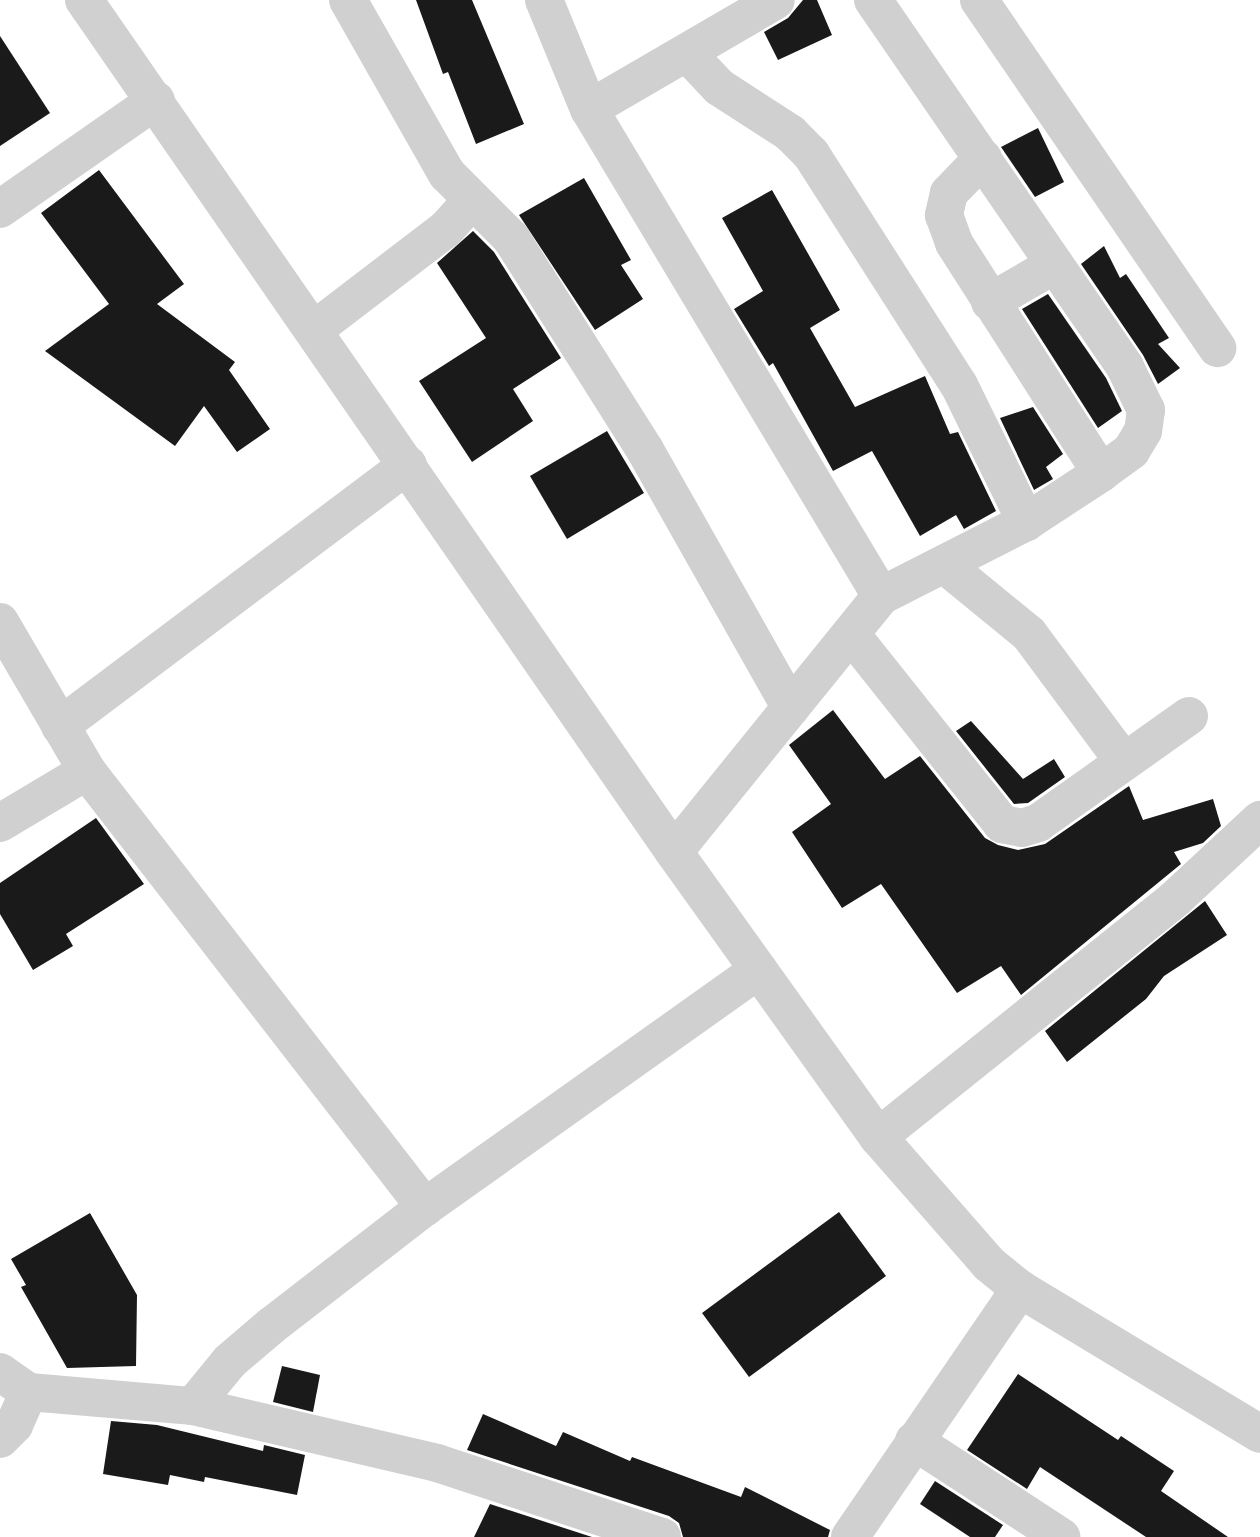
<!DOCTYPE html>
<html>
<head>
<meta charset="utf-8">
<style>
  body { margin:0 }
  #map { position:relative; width:1260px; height:1537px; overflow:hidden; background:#fff; font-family:Jost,sans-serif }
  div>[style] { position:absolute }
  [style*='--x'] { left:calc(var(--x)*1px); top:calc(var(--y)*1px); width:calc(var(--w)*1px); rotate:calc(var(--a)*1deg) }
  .building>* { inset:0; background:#1a1a1a }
  .minor>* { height:38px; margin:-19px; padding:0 19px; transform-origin:19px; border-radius:19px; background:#d0d0d0 }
  .tertiary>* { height:38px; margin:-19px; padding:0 19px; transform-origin:19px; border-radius:19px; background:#d0d0d0 }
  span { translate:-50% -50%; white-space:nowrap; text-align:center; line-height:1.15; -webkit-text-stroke:7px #fff; paint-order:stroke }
</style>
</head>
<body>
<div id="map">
  <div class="building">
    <div style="clip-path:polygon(416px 0,472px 0,524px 124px,476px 144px,448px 72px,443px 74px)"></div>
    <div style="clip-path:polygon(803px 0,817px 0,832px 35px,778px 60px,764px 32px,788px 18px)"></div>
    <div style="clip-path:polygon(0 36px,50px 113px,0 146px)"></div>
    <div style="clip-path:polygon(1038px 128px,1064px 182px,1035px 197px,1001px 147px)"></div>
    <div style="clip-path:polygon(99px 170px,184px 284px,157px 304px,235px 362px,229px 370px,270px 429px,237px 452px,204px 406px,175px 446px,45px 351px,109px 304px,41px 213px)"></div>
    <div style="clip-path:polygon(584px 178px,631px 260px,621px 265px,643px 299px,595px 330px,519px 215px)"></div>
    <div style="clip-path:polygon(772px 190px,840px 310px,810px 328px,855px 407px,925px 376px,950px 434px,958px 432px,996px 511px,964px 529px,956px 515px,920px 536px,872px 451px,833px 471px,773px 363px,769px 366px,734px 309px,763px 291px,722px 218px)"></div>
    <div style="clip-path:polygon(473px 231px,494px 252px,561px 358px,513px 389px,533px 421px,472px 462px,419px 381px,486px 338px,437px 263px)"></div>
    <div style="clip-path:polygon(1104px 246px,1120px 278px,1126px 274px,1169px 338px,1158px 344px,1180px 368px,1158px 384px,1143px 355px,1081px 264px)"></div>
    <div style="clip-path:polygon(1048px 294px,1106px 378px,1122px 411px,1098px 428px,1022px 309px)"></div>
    <div style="clip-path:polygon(1033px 407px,1063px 454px,1046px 467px,1053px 479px,1034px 490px,1000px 418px)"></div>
    <div style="clip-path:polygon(607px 431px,644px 493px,567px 539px,530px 476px)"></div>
    <div style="clip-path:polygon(833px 710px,885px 779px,920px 756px,985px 838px,998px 845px,1018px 850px,1045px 844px,1129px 786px,1143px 820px,1213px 799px,1221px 826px,1203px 843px,1174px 852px,1181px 864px,1021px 995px,1001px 966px,957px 993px,881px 884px,842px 908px,792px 832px,831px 804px,789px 745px)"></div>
    <div style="clip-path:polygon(971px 721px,1023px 779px,1054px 759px,1065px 777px,1028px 803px,1014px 804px,956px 731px)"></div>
    <div style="clip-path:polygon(96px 818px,144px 884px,66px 934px,73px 946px,33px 970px,0 914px,0 883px)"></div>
    <div style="clip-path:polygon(1205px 901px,1227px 935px,1164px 976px,1146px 999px,1067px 1062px,1045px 1031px)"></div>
    <div style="clip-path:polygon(839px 1212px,886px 1276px,749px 1377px,702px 1313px)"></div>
    <div style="clip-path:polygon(90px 1213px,137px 1295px,136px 1366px,67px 1368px,21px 1287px,26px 1285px,11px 1259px)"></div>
    <div style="clip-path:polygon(282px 1366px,320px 1375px,313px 1412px,273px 1402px)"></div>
    <div style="clip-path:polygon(1018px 1374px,1118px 1440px,1121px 1436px,1174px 1471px,1161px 1491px,1228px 1537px,1146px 1537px,1040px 1467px,1027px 1489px,967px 1450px)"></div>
    <div style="clip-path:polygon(483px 1414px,556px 1446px,563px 1432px,630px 1461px,632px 1457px,741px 1497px,745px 1487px,830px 1530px,828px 1537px,683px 1537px,679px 1523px,669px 1516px,467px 1450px)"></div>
    <div style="clip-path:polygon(111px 1421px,157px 1425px,263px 1451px,264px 1445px,305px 1455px,297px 1495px,205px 1477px,204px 1482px,170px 1475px,168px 1485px,103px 1474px)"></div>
    <div style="clip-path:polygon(935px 1481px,1003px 1525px,995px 1537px,970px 1537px,920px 1504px)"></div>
    <div style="clip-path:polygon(490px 1504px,592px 1537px,474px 1537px)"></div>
  </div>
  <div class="minor">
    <div style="--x:348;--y:0;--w:200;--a:60.4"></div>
    <div style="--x:447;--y:174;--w:91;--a:45"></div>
    <div style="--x:511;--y:238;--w:251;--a:57.7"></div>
    <div style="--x:645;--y:450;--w:296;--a:60.5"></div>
    <div style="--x:544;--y:0;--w:118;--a:67.6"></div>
    <div style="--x:589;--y:109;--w:568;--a:59.05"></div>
    <div style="--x:881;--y:596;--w:329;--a:129"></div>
    <div style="--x:873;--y:0;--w:445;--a:55.5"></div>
    <div style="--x:1125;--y:367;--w:48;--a:64"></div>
    <div style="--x:1146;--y:410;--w:21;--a:98"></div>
    <div style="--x:1143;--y:431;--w:23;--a:121"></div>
    <div style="--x:1131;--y:451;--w:37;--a:144"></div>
    <div style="--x:1101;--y:473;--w:90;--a:146.8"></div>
    <div style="--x:1026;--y:522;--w:163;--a:153"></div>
    <div style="--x:979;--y:0;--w:422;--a:55.6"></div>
    <div style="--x:687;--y:53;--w:47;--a:46.7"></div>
    <div style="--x:719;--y:87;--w:85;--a:32.9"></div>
    <div style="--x:790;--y:133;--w:30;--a:45"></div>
    <div style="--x:811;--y:154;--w:274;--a:57.4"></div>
    <div style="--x:959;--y:385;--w:153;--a:63.9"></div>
    <div style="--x:589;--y:109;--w:216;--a:-30.2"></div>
    <div style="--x:983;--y:158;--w:49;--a:134.2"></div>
    <div style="--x:949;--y:193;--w:23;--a:103"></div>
    <div style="--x:944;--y:215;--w:30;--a:70"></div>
    <div style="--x:954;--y:243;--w:273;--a:57.4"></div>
    <div style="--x:0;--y:209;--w:190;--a:-34.9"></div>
    <div style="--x:990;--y:302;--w:74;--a:-30"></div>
    <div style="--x:315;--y:329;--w:165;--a:-37.4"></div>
    <div style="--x:446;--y:229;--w:38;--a:-48"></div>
    <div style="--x:946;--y:566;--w:107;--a:39.3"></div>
    <div style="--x:1029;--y:634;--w:159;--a:53.4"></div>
    <div style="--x:0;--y:622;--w:173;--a:59.7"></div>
    <div style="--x:87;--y:771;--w:552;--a:52.22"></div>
    <div style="--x:851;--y:634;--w:243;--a:51.5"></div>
    <div style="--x:1002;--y:824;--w:20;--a:11"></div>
    <div style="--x:1022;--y:828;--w:17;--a:-17"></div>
    <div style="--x:1038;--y:823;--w:185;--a:-35.3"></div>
    <div style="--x:60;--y:726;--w:435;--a:-36.9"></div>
    <div style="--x:0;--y:823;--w:101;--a:-30.9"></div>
    <div style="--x:878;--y:1137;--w:382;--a:-38.7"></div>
    <div style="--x:1176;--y:898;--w:115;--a:-42.9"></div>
    <div style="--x:0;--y:1372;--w:35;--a:35"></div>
    <div style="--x:29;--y:1392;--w:165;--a:4.9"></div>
    <div style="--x:193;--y:1406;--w:251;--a:13.1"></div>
    <div style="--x:437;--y:1463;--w:237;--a:18.2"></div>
    <div style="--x:193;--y:1406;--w:58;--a:-50.6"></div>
    <div style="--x:230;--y:1361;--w:54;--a:-40.5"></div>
    <div style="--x:271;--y:1326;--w:195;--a:-37.7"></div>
    <div style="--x:425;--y:1207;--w:409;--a:-35.4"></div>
    <div style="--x:0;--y:1439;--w:20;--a:-45"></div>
    <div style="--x:14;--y:1425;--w:36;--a:-66"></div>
    <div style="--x:914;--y:1441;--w:176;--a:33.1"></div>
    <div style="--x:850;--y:1537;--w:301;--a:-55.6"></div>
  </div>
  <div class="tertiary">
    <div style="--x:84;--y:0;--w:1036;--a:55.3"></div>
    <div style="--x:674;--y:852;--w:350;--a:54.4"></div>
    <div style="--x:878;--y:1137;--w:169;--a:48.8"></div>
    <div style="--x:989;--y:1264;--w:40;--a:39"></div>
    <div style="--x:1020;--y:1289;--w:280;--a:31.1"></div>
  </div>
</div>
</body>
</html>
